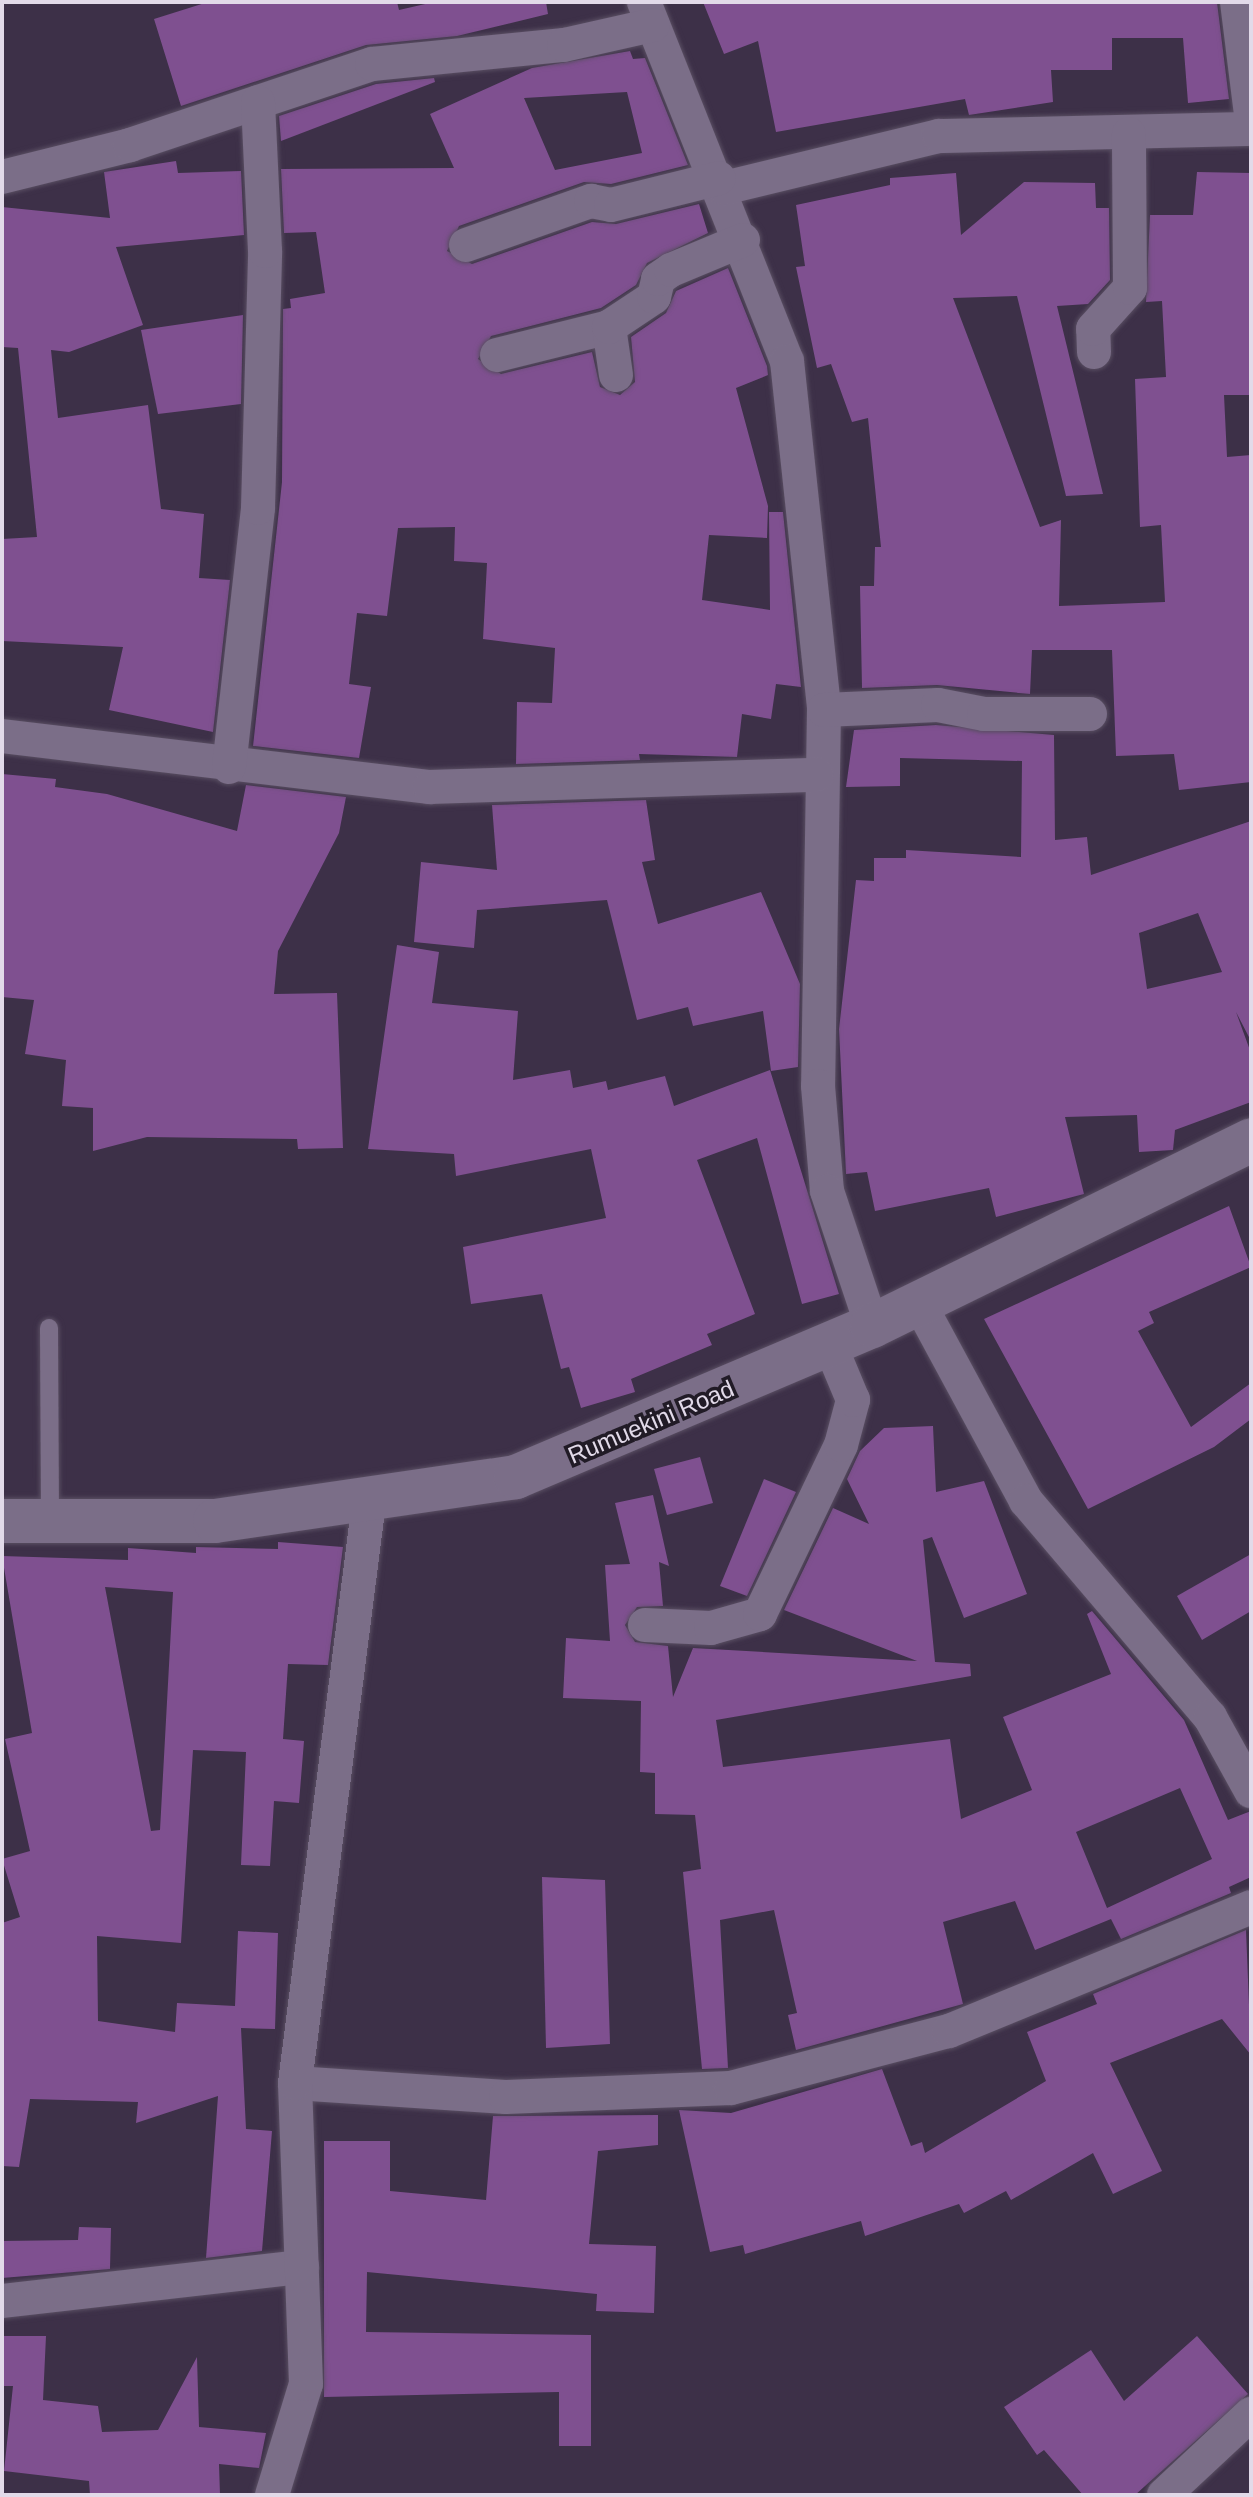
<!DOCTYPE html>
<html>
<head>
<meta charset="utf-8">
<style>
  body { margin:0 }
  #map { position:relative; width:1253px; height:2497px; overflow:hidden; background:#3d3048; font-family:Helvetica,sans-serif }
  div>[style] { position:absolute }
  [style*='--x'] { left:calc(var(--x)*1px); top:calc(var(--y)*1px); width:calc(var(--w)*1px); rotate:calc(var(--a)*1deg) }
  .building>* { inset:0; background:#7f5090 }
  .roads { filter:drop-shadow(0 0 2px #594e62) drop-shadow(0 0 2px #594e62) }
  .service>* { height:18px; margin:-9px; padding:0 9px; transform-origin:9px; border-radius:9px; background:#7b6e88 }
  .minor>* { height:34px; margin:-17px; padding:0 17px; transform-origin:17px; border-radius:17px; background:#7b6e88 }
  .tertiary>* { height:44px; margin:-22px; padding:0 22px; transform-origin:22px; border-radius:22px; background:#7b6e88 }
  span { translate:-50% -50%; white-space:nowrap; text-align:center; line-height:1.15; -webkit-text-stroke:7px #211b26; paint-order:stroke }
  .street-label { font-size:24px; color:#e2dae9 }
  .frame { position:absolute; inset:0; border:4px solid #e2dae9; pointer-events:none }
</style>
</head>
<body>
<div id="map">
  <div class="building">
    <div style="clip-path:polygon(208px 2px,397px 2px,399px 10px,434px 2px,546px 2px,548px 14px,457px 36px,366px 45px,181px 106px,154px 19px)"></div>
    <div style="clip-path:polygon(703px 2px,1217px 2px,1229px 99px,1188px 103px,1183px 38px,1112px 38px,1112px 70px,1051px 70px,1053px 102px,969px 115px,965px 99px,776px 132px,758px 41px,724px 54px)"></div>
    <div style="clip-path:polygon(evenodd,630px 51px,633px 59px,645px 58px,688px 165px,611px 184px,584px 182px,459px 226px,447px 251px,472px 264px,592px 222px,616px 224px,699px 204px,708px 233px,647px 263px,636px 285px,601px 308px,491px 336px,478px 359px,501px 374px,592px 352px,600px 387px,620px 395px,635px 382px,631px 337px,666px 313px,676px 291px,728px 268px,767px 366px,768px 375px,736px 388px,768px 506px,767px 538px,709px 535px,702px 600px,770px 610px,769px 512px,783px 512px,801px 687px,776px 684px,771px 719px,742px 714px,737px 757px,639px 754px,640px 760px,516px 764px,517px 702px,552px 703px,555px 648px,483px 639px,487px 563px,454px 561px,455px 527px,398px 528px,387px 616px,357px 613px,349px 684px,371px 687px,359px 758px,253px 746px,282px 482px,283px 309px,291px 308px,290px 299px,325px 293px,316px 232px,284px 233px,281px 169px,454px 168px,430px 114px,532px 68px,630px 51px,627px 92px,642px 153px,555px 170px,524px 98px,627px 92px)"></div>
    <div style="clip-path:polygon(434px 78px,435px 82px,281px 141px,279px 116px,376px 84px)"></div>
    <div style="clip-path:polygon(176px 161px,178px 173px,241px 171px,244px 235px,116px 247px,143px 325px,69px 352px,51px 350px,58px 418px,148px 405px,161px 509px,204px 514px,199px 578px,230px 580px,213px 732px,109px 710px,123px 647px,2px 641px,2px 539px,37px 537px,18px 348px,2px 347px,2px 207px,110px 218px,104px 172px)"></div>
    <div style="clip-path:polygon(1197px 172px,1251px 173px,1251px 395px,1224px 395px,1227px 457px,1251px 455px,1251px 782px,1179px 790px,1174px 754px,1116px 756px,1112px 650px,1032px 650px,1030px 694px,937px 685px,862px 688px,860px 586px,874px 586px,875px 547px,881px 547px,868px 418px,852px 422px,831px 364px,817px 368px,796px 267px,805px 266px,796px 205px,890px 185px,890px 178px,956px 173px,961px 235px,1024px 182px,1095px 183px,1096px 208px,1109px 208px,1110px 280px,1088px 304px,1057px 306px,1103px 494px,1066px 496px,1017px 296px,953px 298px,1040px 527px,1061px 520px,1059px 606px,1165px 602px,1161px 525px,1140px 527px,1135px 379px,1166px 377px,1162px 301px,1146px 302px,1150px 215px,1193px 215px)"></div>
    <div style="clip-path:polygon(243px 315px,241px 404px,158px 414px,141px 330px)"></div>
    <div style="clip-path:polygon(evenodd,936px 725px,1054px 735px,1055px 840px,1087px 837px,1091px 875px,1251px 821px,1251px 1041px,1236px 1012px,1251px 1053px,1251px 1102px,1175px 1130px,1173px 1150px,1139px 1152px,1137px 1115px,1065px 1117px,1084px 1194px,996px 1217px,989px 1188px,875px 1211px,867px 1172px,846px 1174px,839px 1029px,856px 880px,874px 881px,874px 858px,906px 858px,906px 850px,1021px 857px,1022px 761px,900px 758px,900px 786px,846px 787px,854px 730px,936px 725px,1198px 913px,1222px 972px,1147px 989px,1139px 933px,1198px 913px)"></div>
    <div style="clip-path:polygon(2px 774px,56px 779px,55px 787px,107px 794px,237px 831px,246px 785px,346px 797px,339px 833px,278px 951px,274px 994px,337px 993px,343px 1148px,298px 1149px,297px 1139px,147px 1137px,93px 1151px,93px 1108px,62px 1106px,66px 1060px,25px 1054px,34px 1000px,2px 997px)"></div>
    <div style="clip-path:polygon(646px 800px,655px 860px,642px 862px,658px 924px,761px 892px,800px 984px,798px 1067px,771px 1071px,763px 1011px,693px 1026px,688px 1007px,637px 1020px,607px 900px,477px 910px,474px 948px,414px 942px,421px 862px,497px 870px,492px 805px)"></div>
    <div style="clip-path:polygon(397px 945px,439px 952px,432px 1003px,518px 1011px,513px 1080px,570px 1070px,573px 1088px,606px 1081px,608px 1090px,665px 1076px,674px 1106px,770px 1070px,839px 1294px,802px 1304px,757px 1138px,697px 1160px,755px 1314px,707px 1334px,712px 1345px,631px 1379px,635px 1392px,581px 1408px,569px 1367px,561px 1369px,542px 1294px,471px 1304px,463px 1247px,606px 1218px,591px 1149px,456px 1176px,454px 1154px,368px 1149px)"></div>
    <div style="clip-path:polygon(1229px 1206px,1251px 1267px,1149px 1312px,1154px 1323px,1138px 1331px,1191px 1427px,1251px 1383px,1251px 1419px,1214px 1447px,1088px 1509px,984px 1319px)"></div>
    <div style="clip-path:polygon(evenodd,933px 1426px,936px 1492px,984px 1481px,1027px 1594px,964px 1618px,932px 1537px,923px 1540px,935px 1662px,970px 1664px,971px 1676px,716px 1720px,723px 1767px,950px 1739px,961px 1819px,1032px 1790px,1003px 1717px,1111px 1674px,1087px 1614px,1092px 1611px,1184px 1720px,1228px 1820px,1251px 1811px,1251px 1877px,1229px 1887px,1231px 1893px,1121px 1939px,1111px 1919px,1035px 1950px,1015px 1901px,943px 1922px,963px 2004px,796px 2050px,788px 2015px,797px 2013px,774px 1910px,720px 1920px,728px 2068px,702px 2069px,683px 1872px,701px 1869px,695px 1815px,655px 1814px,655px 1773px,640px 1772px,641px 1701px,563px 1698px,566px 1638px,610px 1641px,605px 1565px,630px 1564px,615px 1503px,653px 1495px,669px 1566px,659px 1562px,663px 1606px,637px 1607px,625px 1625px,635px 1642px,668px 1646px,673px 1697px,693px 1648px,917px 1661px,784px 1610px,833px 1508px,869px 1524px,847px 1479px,860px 1451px,884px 1428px,933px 1426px,1180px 1788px,1212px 1859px,1107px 1908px,1076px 1832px,1180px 1788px)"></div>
    <div style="clip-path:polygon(700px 1457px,713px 1503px,667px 1515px,654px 1469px)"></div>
    <div style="clip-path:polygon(764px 1479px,796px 1492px,747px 1596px,720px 1586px)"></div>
    <div style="clip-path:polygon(evenodd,278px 1542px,343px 1547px,328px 1665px,288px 1664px,283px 1739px,304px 1741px,299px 1803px,274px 1801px,270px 1866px,241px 1865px,246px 1752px,193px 1750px,181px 1943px,97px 1936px,98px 2021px,175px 2032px,177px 2003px,235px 2006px,238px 1931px,278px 1933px,275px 2029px,241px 2028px,246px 2129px,272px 2131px,262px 2251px,206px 2258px,218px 2096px,136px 2123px,138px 2102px,30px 2099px,19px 2167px,2px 2166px,2px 1923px,20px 1917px,2px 1859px,30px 1851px,5px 1739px,32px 1733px,2px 1556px,128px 1560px,128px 1548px,196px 1553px,196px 1547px,278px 1549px,278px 1542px,105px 1587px,173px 1592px,160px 1830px,151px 1831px,105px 1587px)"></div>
    <div style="clip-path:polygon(1251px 1554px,1251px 1611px,1202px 1640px,1177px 1596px)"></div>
    <div style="clip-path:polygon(542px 1877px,605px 1880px,610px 2044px,546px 2048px)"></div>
    <div style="clip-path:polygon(1246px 1930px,1251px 2055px,1222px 2019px,1110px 2063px,1162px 2171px,1113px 2194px,1093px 2153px,1011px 2200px,1006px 2191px,964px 2213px,959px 2204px,865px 2236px,861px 2221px,745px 2254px,743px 2245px,710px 2252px,679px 2110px,731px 2113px,882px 2069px,911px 2146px,922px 2142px,925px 2153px,1046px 2081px,1027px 2032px,1097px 2004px,1093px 1994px)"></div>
    <div style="clip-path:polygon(658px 2115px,658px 2145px,598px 2151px,589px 2244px,656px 2246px,654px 2313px,596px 2311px,597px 2294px,367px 2272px,366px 2332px,591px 2335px,591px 2446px,559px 2446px,559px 2392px,324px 2397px,324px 2141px,390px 2141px,390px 2191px,486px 2200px,493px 2116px)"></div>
    <div style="clip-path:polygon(79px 2227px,111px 2228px,110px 2269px,2px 2278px,2px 2241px,78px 2240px)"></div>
    <div style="clip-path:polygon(2px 2336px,46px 2336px,43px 2400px,98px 2406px,102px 2432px,158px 2430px,197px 2357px,199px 2427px,266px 2433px,259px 2468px,219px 2464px,220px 2495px,90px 2495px,89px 2481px,4px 2471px,13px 2386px,2px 2386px)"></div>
    <div style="clip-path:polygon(1197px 2336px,1248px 2394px,1135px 2495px,1083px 2495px,1044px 2450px,1037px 2455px,1004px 2407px,1091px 2350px,1124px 2401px)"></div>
  </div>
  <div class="roads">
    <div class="service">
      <div style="--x:49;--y:1328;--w:194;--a:89.7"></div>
    </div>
    <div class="minor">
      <div style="--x:644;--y:2;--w:386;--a:68.3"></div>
      <div style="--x:787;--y:361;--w:351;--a:83.9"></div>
      <div style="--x:824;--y:710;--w:376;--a:90.9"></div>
      <div style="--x:818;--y:1086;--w:105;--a:85.1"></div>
      <div style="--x:827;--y:1191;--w:142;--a:71.6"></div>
      <div style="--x:1237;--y:2;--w:113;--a:82.9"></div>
      <div style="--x:2;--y:177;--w:132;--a:-14"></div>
      <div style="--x:130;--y:145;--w:255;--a:-18.5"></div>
      <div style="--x:372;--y:64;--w:193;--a:-5.7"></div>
      <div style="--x:564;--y:45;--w:91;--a:-12.7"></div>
      <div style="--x:724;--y:188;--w:221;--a:-13.6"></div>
      <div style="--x:939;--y:136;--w:312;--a:-1.3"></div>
      <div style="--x:466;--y:245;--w:133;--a:-19.4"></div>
      <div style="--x:591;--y:201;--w:20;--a:11"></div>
      <div style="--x:611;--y:205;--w:111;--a:-14"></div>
      <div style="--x:1094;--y:352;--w:23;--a:-92"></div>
      <div style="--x:1093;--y:329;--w:55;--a:-47.9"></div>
      <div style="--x:1130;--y:288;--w:154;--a:-90.4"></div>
      <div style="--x:497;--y:355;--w:115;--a:-14"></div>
      <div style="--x:616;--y:375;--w:49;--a:-98.3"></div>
      <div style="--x:609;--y:327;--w:54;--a:-33.7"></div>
      <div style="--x:654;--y:297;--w:18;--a:-77"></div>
      <div style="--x:658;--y:279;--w:16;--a:-35"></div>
      <div style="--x:671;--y:270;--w:78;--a:-22.6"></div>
      <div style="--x:824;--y:710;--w:114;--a:-2.5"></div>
      <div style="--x:938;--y:705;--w:47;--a:11.1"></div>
      <div style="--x:984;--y:714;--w:106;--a:0"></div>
      <div style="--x:2;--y:736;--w:431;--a:6.8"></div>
      <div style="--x:430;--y:787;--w:387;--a:-1.8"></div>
      <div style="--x:229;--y:767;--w:261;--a:-83.6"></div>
      <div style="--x:258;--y:508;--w:257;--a:-88.4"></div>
      <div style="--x:265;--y:251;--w:149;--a:-92.7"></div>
      <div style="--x:919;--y:1303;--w:225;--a:61.6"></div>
      <div style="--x:1026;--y:1501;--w:284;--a:49.6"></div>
      <div style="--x:1210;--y:1717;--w:85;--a:61"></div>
      <div style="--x:645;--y:1625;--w:66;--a:2.6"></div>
      <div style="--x:711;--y:1628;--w:51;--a:-15.9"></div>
      <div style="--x:760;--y:1614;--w:187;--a:-64.4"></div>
      <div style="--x:841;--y:1445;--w:47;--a:-75.1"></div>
      <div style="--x:853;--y:1400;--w:60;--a:-112.7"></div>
      <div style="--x:295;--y:2083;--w:211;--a:3.8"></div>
      <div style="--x:506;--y:2097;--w:225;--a:-2.3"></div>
      <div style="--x:731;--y:2088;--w:225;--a:-14.7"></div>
      <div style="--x:949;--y:2031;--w:326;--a:-22.3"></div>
      <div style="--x:2;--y:2301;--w:302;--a:-6.5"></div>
      <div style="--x:272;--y:2495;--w:116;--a:-73"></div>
      <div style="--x:306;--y:2384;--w:301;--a:-92.1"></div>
      <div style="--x:295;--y:2083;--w:586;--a:-82.74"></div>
      <div style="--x:1164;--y:2495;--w:119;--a:-43"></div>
    </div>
    <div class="tertiary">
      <div style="--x:2;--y:1521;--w:213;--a:0"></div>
      <div style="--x:215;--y:1521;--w:304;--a:-8.3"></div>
      <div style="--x:516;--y:1477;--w:387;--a:-23"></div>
      <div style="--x:872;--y:1326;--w:422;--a:-26.1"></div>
    </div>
  </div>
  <div class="street-label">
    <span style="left:651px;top:1422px;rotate:-23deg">Rumuekini Road</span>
  </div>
  <div class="frame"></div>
</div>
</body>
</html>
